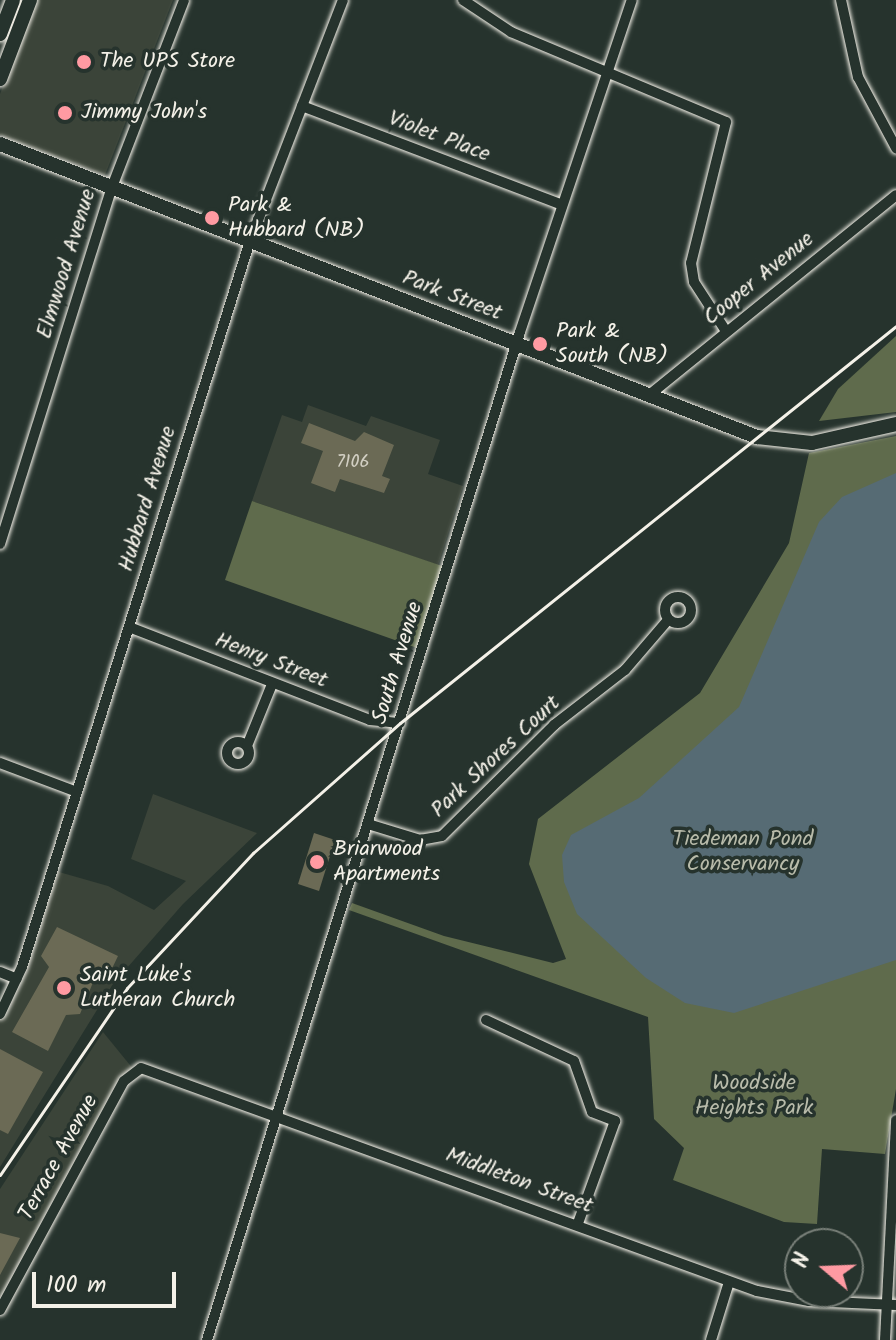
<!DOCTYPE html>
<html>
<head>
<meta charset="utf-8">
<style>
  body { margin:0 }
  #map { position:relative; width:896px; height:1340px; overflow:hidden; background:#26332d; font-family:Kalam,sans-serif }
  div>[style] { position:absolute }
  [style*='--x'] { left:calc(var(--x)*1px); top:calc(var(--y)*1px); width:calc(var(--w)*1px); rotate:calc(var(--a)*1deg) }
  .built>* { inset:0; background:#3b4439 }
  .green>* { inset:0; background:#5f6b4c }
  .water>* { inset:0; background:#566b74 }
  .building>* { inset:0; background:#6b6a55 }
  .roads { filter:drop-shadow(0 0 2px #f4f1e8) drop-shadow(0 0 2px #f4f1e8) }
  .minor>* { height:10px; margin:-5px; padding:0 5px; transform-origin:5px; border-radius:5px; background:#26332d }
  .minor>.ring { margin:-5px; padding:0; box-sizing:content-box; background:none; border:10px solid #26332d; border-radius:50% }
  .major>* { height:14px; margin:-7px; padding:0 7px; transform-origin:7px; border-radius:7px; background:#26332d }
  .rail>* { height:3px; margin:-1.5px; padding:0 1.5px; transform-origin:1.5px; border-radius:1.5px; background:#f4f1e8 }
  .dots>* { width:22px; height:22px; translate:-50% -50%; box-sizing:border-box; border:4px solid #26332d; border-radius:50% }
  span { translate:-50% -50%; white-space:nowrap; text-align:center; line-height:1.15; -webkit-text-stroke:7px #26332d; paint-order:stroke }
  .number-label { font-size:18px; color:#d2cfc3 }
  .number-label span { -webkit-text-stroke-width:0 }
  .poi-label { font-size:22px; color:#f4f1e8 }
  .left { translate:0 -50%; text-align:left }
  .street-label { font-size:22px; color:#f4f1e8 }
  .park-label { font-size:22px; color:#b8bbaa }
  .north { position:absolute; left:784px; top:1228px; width:80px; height:80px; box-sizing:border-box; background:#26332d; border:2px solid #787f78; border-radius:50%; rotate:289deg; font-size:22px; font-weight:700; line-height:32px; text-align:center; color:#f4f1e8 }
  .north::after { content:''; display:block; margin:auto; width:28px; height:36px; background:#ff9aa2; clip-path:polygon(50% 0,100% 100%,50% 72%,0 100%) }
  .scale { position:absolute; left:32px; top:1272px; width:144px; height:36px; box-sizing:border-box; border:4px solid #f4f1e8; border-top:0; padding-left:10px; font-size:24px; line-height:28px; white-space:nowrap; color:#f4f1e8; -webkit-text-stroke:6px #26332d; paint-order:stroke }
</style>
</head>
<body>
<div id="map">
  <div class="built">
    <div style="clip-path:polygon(35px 0,173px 0,105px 175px,0 135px,0 94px)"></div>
    <div style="clip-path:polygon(308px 405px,366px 426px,371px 416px,440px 440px,428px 474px,463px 486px,438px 565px,252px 501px,282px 415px,302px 422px)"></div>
    <div style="clip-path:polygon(153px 794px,257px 833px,183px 904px,113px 984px,0 1167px,0 1012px,52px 870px,108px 886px,154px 910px,186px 881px,131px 859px)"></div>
    <div style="clip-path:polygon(103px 1032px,134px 1070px,0 1310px,0 1189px)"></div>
  </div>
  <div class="green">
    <div style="clip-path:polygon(896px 336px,896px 412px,819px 421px,838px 389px)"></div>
    <div style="clip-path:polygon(896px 436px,896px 1089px,885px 1154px,822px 1149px,817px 1224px,784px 1222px,673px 1180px,684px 1148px,654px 1119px,648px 1017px,349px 910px,352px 903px,444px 936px,553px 963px,566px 959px,529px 864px,538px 819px,700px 693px,789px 543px,809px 453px)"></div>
    <div style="clip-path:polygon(252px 501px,448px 568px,423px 650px,225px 580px)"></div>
  </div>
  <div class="water">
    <div style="clip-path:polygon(896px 473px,896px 960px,734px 1013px,685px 1003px,646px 978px,577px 914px,564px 882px,562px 855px,571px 835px,639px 798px,739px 707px,819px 522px,842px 497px)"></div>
  </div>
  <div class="building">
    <div style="clip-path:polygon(309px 423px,355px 441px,364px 432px,394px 445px,382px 476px,390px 479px,384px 493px,340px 479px,335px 492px,311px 483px,323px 451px,301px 443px)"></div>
    <div style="clip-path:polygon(314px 833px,335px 840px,319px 891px,298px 884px)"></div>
    <div style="clip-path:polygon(57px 927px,118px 956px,106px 981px,94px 980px,80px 1014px,66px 1015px,48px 1051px,12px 1032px,49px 967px,41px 956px)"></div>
    <div style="clip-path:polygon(0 1049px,43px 1072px,8px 1134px,0 1130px)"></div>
    <div style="clip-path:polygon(0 1233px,20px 1238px,0 1275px)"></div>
  </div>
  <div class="roads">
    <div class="minor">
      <div style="--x:463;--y:0;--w:58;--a:33.7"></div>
      <div style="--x:511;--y:32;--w:233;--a:22.7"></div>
      <div style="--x:726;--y:122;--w:145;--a:103.9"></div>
      <div style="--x:691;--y:263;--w:19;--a:81"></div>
      <div style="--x:694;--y:282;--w:59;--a:56.9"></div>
      <div style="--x:841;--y:0;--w:79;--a:77.6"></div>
      <div style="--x:858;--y:77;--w:81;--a:61.8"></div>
      <div style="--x:302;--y:106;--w:278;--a:20.8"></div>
      <div style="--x:648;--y:396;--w:319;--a:-39"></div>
      <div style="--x:0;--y:544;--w:374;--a:-72.6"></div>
      <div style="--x:112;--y:187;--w:200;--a:-68.9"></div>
      <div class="ring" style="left:665px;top:597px;width:16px;height:16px"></div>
      <div style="--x:129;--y:627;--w:258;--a:21.1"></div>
      <div style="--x:370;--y:720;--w:30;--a:6"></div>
      <div class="ring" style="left:227px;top:742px;width:12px;height:12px"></div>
      <div style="--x:247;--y:746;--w:67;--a:-68"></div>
      <div style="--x:0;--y:763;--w:82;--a:20.6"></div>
      <div style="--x:368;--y:824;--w:54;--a:17.1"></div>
      <div style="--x:420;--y:840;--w:22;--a:-10"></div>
      <div style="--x:442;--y:836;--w:158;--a:-44.7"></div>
      <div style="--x:554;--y:725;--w:90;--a:-37.8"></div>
      <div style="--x:625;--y:670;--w:65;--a:-49.4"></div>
      <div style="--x:0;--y:972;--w:18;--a:22"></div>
      <div style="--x:0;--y:1014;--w:52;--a:-64.9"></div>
      <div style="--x:22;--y:967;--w:761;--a:-72.57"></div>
      <div style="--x:250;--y:241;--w:258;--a:-68.9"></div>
      <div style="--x:486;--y:1020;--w:97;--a:25"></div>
      <div style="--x:574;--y:1061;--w:54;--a:70.6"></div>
      <div style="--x:592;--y:1112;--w:25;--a:21"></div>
      <div style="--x:615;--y:1121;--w:109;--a:109.9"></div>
      <div style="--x:0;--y:1310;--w:260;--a:-61.6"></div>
      <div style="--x:124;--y:1081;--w:21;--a:-37"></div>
      <div style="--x:141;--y:1068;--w:655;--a:19.9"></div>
      <div style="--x:757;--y:1291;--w:53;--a:10.9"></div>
      <div style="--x:809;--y:1301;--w:87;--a:2.6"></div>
      <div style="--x:207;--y:1340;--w:1055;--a:-72.75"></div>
      <div style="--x:520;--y:332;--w:350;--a:-71.4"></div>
      <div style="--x:711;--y:1340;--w:61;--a:-72.8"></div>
      <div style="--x:885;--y:1340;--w:220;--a:-87.1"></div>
    </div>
    <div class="major">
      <div style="--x:0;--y:34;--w:36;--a:-69"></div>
      <div style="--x:0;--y:79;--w:85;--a:-69.2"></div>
      <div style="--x:0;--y:144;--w:812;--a:21.16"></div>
      <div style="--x:757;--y:437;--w:55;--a:6.2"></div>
      <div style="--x:812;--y:443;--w:86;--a:-12.7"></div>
    </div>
  </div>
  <div class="rail">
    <div style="--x:0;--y:1175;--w:226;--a:-55.8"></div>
    <div style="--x:127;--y:988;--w:185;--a:-47"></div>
    <div style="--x:253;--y:853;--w:196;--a:-41.5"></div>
    <div style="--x:400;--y:723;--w:635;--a:-38.67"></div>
  </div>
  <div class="dots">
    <div style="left:84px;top:62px;background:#ff9aa2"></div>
    <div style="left:65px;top:113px;background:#ff9aa2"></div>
    <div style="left:212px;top:218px;background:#ff9aa2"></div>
    <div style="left:540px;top:344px;background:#ff9aa2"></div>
    <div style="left:317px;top:862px;background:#ff9aa2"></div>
    <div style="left:64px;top:988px;background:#ff9aa2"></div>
  </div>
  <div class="number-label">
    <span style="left:353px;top:463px">7106</span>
  </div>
  <div class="poi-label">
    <span class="left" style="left:100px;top:62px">The UPS Store</span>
    <span class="left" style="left:81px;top:113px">Jimmy John's</span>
    <span class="left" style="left:228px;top:218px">Park &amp;<br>Hubbard (NB)</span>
    <span class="left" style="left:556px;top:344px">Park &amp;<br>South (NB)</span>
    <span class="left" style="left:333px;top:862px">Briarwood<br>Apartments</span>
    <span class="left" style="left:80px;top:988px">Saint Luke's<br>Lutheran Church</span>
  </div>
  <div class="street-label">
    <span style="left:439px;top:137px;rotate:21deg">Violet Place</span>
    <span style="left:67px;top:264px;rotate:-73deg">Elmwood Avenue</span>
    <span style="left:759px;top:279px;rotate:-39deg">Cooper Avenue</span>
    <span style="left:452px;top:296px;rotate:21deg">Park Street</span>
    <span style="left:148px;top:499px;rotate:-73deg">Hubbard Avenue</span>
    <span style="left:271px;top:661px;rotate:21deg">Henry Street</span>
    <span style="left:398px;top:663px;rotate:-73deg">South Avenue</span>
    <span style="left:496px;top:757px;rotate:-43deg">Park Shores Court</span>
    <span style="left:59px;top:1158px;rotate:-61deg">Terrace Avenue</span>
    <span style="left:519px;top:1181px;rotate:20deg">Middleton Street</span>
  </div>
  <div class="park-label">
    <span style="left:743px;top:852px">Tiedeman Pond<br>Conservancy</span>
    <span style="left:754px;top:1096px">Woodside<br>Heights Park</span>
  </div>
  <div class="north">N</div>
  <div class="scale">100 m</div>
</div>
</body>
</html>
